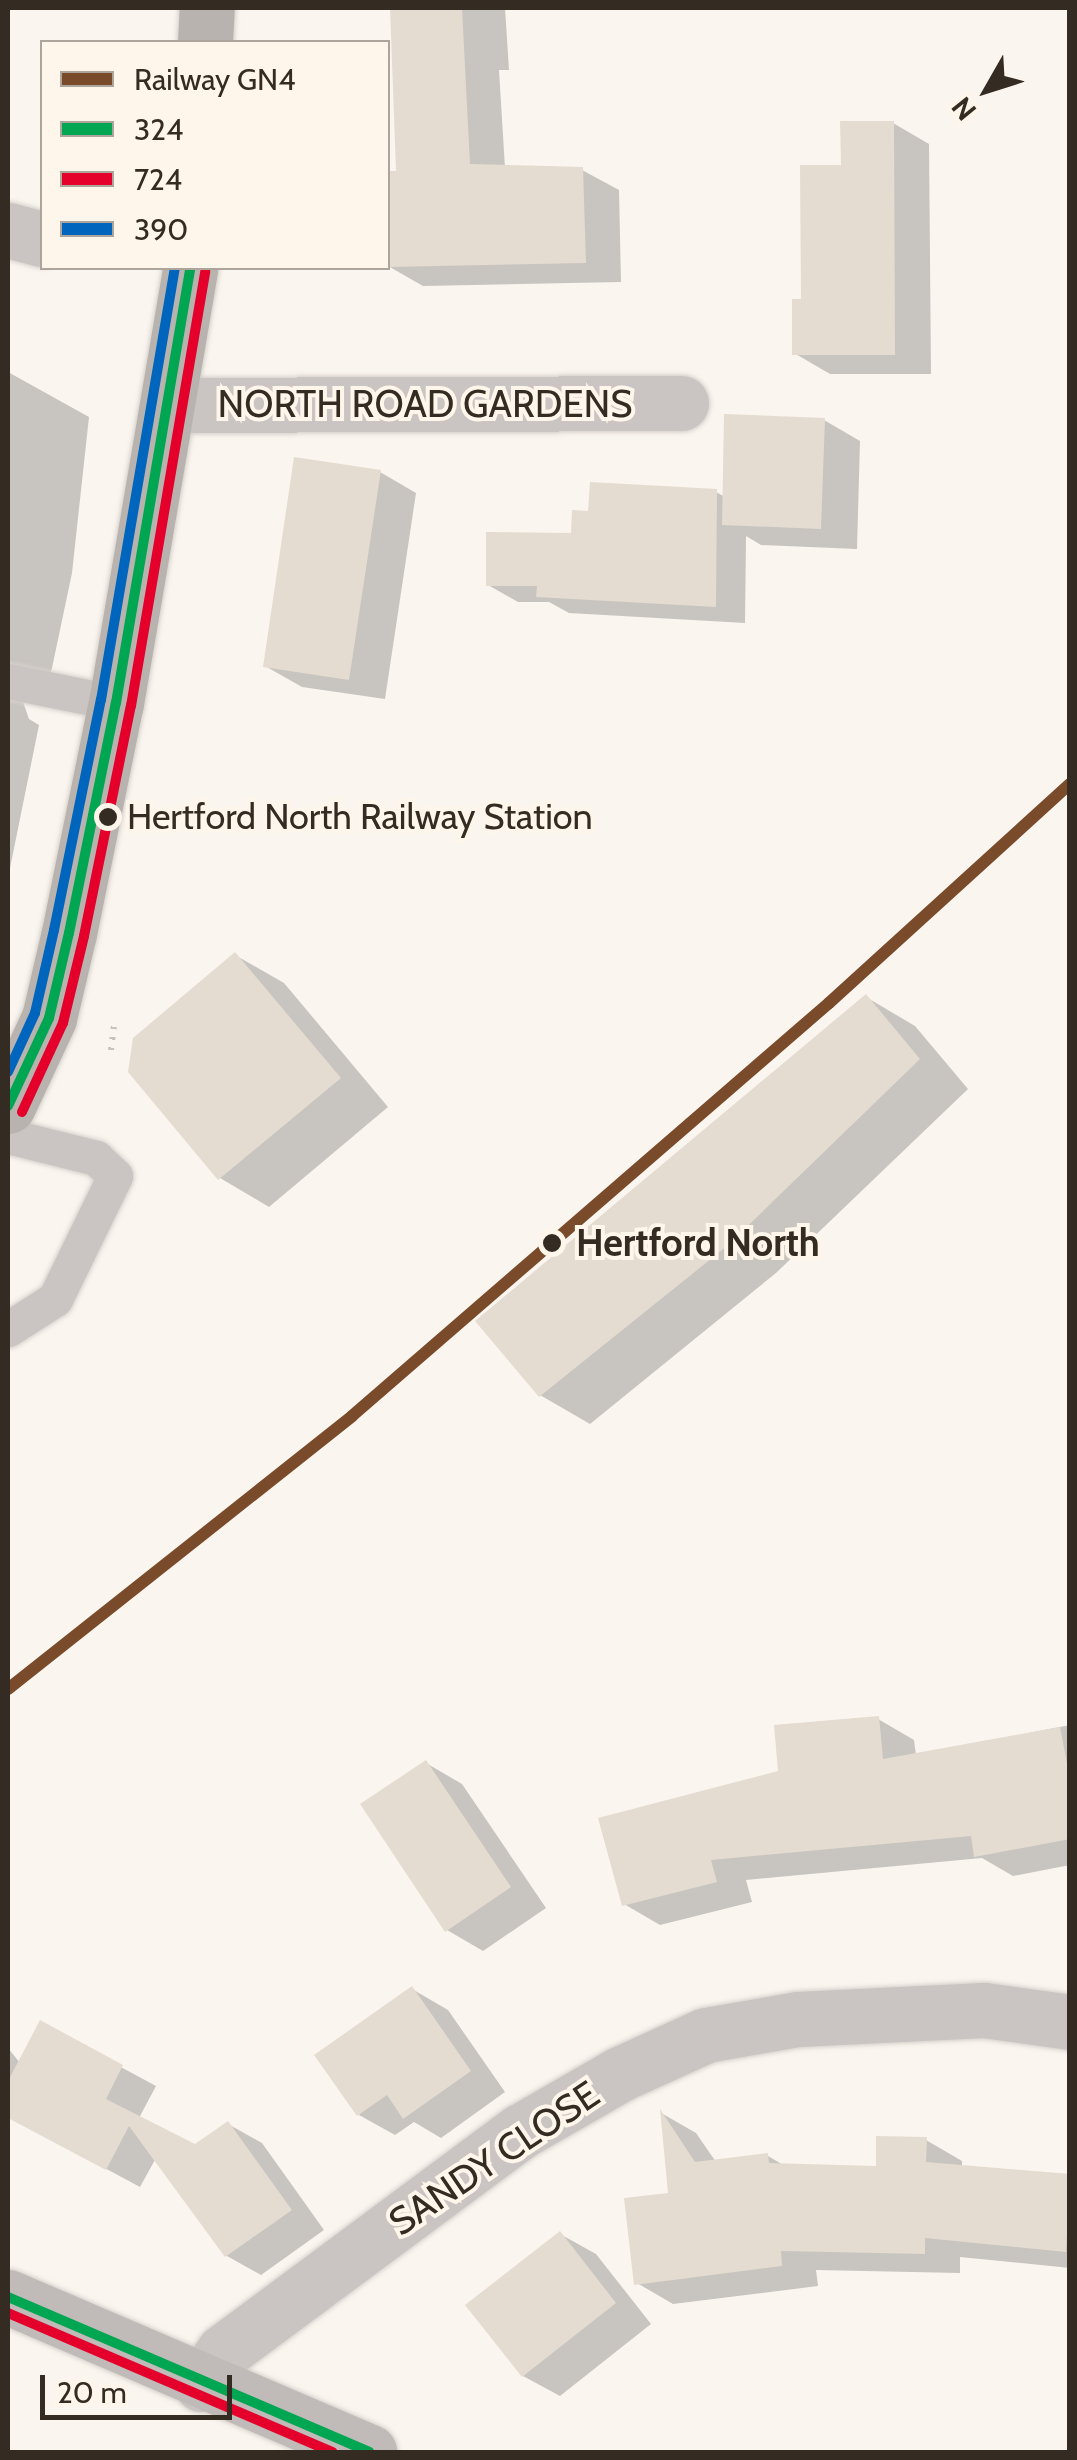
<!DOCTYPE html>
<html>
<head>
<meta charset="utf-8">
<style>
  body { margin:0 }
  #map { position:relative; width:1077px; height:2460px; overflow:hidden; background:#faf5ef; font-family:Cabin,sans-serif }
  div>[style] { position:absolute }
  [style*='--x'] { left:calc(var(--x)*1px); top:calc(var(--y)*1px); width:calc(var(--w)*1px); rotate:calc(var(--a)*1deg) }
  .shadow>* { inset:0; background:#0003 }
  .building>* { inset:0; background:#e4dcd1 }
  .path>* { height:6px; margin-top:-3px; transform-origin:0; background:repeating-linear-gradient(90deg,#c7c2bf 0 2.5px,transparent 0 10.5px) }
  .roads { filter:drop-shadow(0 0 2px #d6d1cb) drop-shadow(0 0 2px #d6d1cb) }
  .lane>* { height:35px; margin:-17.5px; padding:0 17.5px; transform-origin:17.5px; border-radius:17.5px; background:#cac4c2 }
  .street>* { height:55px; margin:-27.5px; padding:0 27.5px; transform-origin:27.5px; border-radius:27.5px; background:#cac4c2 }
  .secondary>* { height:55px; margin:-27.5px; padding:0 27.5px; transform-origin:27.5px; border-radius:27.5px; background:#c0bab8 }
  .primary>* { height:55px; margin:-27.5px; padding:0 27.5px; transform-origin:27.5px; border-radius:27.5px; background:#b9b3b0 }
  .bus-1>* { height:10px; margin:-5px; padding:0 5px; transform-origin:5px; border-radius:5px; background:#00a651 }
  .bus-2>* { height:10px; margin:-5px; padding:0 5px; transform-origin:5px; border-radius:5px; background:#e4002b }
  .bus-3>* { height:10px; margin:-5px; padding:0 5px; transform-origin:5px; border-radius:5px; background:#0065bd }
  .rail-1>* { height:12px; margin:-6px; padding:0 6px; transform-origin:6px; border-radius:6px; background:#7a4b2a }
  .dots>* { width:28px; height:28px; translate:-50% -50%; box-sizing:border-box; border:5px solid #fef6eb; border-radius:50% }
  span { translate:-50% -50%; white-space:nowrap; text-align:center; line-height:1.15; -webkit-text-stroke:8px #fef6eb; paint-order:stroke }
  .bus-label { font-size:36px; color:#342c22 }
  .left { translate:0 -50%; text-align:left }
  .street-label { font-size:38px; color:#342c22 }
  .stop-label { font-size:38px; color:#342c22; font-weight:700 }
  .frame { position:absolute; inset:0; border:10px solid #342c22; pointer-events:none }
  .legend { position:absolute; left:40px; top:40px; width:350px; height:230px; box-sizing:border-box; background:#fef6eb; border:2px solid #ada59b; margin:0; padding:12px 18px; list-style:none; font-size:30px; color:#342c22 }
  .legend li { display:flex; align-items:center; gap:20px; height:50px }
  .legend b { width:50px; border:2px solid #ada59b }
  .north { position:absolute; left:937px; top:40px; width:100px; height:100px; -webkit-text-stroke:8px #fef6eb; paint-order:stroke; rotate:231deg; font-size:28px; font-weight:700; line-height:40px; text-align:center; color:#342c22 }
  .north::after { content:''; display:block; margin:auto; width:35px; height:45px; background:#342c22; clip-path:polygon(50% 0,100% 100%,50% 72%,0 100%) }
  .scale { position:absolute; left:40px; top:2375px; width:192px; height:45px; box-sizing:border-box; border:5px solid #342c22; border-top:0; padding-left:12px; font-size:30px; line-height:35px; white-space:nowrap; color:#342c22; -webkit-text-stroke:8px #fef6eb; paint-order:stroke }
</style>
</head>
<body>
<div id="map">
  <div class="shadow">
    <div style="clip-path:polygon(391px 8px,505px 8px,509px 70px,499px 70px,505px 168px,582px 170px,619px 190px,621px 282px,423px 286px,388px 266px,388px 174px,399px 173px)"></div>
    <div style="clip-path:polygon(893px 123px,929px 144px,931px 374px,830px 374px,794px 353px,803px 302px,843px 167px)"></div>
    <div style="clip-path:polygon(8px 372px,89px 417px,72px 573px,52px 668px,48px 680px,22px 699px,29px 719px,39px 725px,8px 878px)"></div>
    <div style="clip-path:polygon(824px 420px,860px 441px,857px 549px,761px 545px,746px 536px,745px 623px,569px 613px,549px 602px,518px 602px,488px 585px,573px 536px,590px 514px,716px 492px,725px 497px)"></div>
    <div style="clip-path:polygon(380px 472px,416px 493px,385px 699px,302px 687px,265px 666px)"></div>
    <div style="clip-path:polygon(235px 955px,284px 983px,388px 1107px,269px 1207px,220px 1178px)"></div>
    <div style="clip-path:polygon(866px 997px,915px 1026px,968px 1089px,776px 1273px,590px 1424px,540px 1395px)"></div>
    <div style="clip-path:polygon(878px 1719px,914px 1740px,916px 1755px,1070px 1725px,1070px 1865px,1013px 1876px,982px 1858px,746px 1880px,752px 1902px,660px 1925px,624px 1904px,781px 1772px)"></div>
    <div style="clip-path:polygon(426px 1763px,462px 1784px,546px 1908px,483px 1951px,447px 1930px)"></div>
    <div style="clip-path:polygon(412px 1989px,448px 2010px,505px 2092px,441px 2138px,414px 2122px,395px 2135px,359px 2115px)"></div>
    <div style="clip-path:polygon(41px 2024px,156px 2086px,139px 2118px,196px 2147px,228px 2124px,262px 2143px,324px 2230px,261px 2275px,227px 2256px,156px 2158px,140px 2187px,8px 2116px,8px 2048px,20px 2063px)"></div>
    <div style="clip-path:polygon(663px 2114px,696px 2133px,716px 2162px,768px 2156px,785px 2166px,878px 2169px,926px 2140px,962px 2161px,962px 2167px,1070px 2177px,1070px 2268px,960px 2257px,960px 2273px,816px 2270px,818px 2286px,673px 2304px,637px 2283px,671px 2195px)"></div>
    <div style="clip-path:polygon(560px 2234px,596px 2254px,651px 2324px,560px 2396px,523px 2376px)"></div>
  </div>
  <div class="building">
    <div style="clip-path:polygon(390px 8px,462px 8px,470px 164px,583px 167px,586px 263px,388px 267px,388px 171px,396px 171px)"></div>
    <div style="clip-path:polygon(840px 121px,894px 121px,895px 355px,792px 355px,792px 299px,801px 299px,800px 165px,841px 165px)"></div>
    <div style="clip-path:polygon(724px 414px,825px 418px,821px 529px,722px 525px)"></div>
    <div style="clip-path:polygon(294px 457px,381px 470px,349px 680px,263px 667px)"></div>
    <div style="clip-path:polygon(590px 482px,717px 489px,716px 607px,536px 597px,537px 586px,486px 586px,486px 532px,571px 533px,572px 510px,588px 511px)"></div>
    <div style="clip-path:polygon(235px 952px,341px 1078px,218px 1180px,128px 1072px,133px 1038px)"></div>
    <div style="clip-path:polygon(866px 994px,920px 1059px,727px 1246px,539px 1397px,475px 1321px)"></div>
    <div style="clip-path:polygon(879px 1716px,883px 1759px,1060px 1727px,1070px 1779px,1070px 1839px,974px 1857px,971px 1836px,711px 1860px,717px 1882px,622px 1906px,598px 1818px,778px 1771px,774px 1725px)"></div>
    <div style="clip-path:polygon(426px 1760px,511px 1887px,445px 1932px,360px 1804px)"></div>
    <div style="clip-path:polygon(412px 1986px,471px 2071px,403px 2119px,387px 2095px,357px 2116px,314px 2055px)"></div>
    <div style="clip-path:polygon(40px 2020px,123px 2065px,106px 2099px,195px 2144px,228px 2121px,292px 2210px,225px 2257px,129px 2126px,106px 2170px,8px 2118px,8px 2081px)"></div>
    <div style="clip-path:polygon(660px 2109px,695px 2162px,768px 2153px,769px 2163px,876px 2166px,876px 2136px,927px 2137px,926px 2162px,1070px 2174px,1066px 2252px,925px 2238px,925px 2254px,781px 2251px,782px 2266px,634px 2285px,624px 2198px,668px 2193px)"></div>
    <div style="clip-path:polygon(560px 2231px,616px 2303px,522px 2377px,465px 2305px)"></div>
  </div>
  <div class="path">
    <div style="--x:111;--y:1050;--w:24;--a:-83"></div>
  </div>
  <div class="roads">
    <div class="lane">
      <div style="--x:8;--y:681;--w:110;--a:11.5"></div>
      <div style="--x:8;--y:1136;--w:91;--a:14"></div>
      <div style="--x:96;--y:1158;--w:26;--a:43"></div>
      <div style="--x:115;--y:1176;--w:137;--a:116"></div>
      <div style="--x:55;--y:1299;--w:56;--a:147.4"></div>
    </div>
    <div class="street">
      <div style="--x:8;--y:230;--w:35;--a:15"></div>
      <div style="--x:169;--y:405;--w:512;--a:-0.22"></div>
      <div style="--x:201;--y:2384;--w:39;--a:-55"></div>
      <div style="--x:223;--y:2352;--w:371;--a:-36.6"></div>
      <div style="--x:521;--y:2131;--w:114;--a:-29.9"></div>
      <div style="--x:620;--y:2074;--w:94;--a:-24.4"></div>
      <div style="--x:706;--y:2035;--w:93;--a:-9.9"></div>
      <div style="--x:798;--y:2019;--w:186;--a:-2.8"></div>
      <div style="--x:984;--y:2010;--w:87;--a:7.9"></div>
    </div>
    <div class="secondary">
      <div style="--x:8;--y:2297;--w:393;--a:23.2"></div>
    </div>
    <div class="primary">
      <div style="--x:205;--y:42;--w:34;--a:-87"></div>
      <div style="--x:8;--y:1106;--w:97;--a:-65"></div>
      <div style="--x:49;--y:1018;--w:87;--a:-76.8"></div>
      <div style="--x:69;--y:933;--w:235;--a:-78.5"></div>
      <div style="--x:116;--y:703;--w:441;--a:-80.3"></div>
    </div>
  </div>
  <div class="bus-1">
    <div style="--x:8;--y:1106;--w:97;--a:-65"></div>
    <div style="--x:49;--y:1018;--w:87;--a:-76.8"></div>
    <div style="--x:69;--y:933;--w:235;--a:-78.5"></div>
    <div style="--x:116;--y:703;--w:441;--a:-80.3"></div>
    <div style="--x:8;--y:2297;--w:393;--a:23.2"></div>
  </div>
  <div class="bus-2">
    <div style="--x:22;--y:1112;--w:98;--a:-65.3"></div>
    <div style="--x:63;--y:1023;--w:89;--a:-76.4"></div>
    <div style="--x:84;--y:936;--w:235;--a:-78.5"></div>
    <div style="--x:131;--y:706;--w:441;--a:-80.3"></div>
    <div style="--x:8;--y:2313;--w:353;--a:23.2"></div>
  </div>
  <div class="bus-3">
    <div style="--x:8;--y:1072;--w:65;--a:-65.4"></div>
    <div style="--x:35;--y:1013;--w:85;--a:-77.1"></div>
    <div style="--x:54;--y:930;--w:235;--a:-78.5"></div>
    <div style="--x:101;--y:700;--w:438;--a:-80.3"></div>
  </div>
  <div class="rail-1">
    <div style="--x:8;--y:1689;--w:439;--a:-38.4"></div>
    <div style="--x:352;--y:1416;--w:631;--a:-40.89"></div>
    <div style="--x:829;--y:1003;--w:326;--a:-42.3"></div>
  </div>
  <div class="dots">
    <div style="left:108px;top:817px;background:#342c22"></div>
    <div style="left:552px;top:1243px;background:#342c22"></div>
  </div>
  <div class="bus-label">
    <span class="left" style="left:127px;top:817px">Hertford North Railway Station</span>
  </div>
  <div class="street-label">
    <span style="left:425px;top:404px">NORTH ROAD GARDENS</span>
    <span style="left:494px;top:2158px;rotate:-34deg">SANDY CLOSE</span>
  </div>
  <div class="stop-label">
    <span class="left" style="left:576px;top:1243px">Hertford North</span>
  </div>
  <div class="frame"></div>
  <ul class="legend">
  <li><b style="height:12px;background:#7a4b2a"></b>Railway GN4</li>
  <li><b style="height:12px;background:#00a651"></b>324</li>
  <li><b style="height:12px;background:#e4002b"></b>724</li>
  <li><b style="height:12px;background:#0065bd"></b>390</li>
  </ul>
  <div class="north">N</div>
  <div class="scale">20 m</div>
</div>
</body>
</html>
